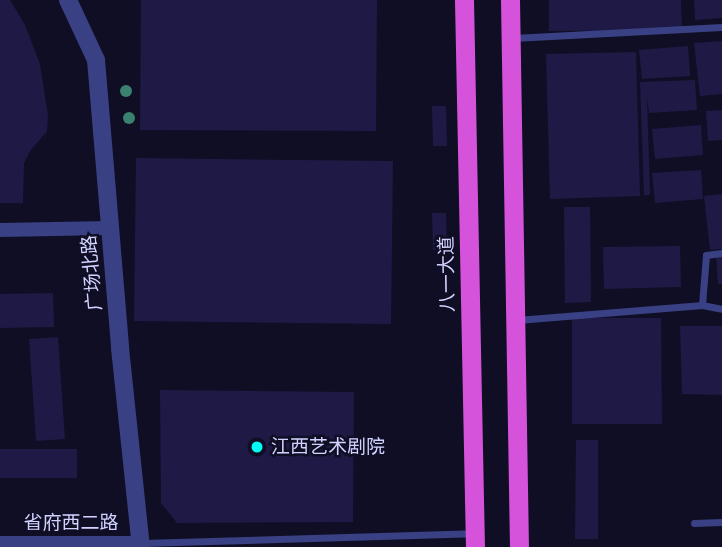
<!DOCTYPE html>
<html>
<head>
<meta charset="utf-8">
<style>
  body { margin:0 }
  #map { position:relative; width:722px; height:547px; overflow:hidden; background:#0f0e24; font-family:"Asap Condensed","Noto Sans SC",sans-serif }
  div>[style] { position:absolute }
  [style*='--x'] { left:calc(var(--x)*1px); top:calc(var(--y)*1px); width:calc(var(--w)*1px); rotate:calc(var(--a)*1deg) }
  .building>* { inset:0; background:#1e1a45 }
  .service>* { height:7px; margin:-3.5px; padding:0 3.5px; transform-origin:3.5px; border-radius:3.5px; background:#394083 }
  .minor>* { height:14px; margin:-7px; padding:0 7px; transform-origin:7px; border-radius:7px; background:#394083 }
  .tertiary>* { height:18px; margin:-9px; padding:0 9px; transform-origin:9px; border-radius:9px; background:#394083 }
  .trunk>* { height:19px; margin:-9.5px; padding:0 9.5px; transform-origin:9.5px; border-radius:9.5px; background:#d553da }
  .trees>* { width:12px; height:12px; margin:-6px; border-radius:50%; background:#3a8170 }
  .dots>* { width:19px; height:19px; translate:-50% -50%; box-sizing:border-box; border:4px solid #0f0e24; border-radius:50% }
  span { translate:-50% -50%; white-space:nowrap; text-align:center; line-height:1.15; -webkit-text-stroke:5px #0f0e24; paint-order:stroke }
  .street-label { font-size:19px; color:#d1d2ff }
  .poi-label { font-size:19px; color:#d1d2ff }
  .left { translate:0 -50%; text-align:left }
</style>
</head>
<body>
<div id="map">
  <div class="building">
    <div style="clip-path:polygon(0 0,10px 0,25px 25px,40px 64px,48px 116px,47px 131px,30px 151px,24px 163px,23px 203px,0 203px)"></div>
    <div style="clip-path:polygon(141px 0,377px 0,376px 131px,140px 130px)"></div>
    <div style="clip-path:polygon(549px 0,681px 0,682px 30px,549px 31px)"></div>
    <div style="clip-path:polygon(694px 0,722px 0,722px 18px,695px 20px)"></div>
    <div style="clip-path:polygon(722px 41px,722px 94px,700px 96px,694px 43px)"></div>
    <div style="clip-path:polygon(688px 46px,690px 76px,642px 79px,639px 50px)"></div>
    <div style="clip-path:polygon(636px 52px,640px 196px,550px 199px,546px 54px)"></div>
    <div style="clip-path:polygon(695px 80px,697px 110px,649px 113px,647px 96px,650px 195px,644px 195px,640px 82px)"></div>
    <div style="clip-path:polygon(432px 106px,446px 106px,447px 146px,433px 146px)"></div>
    <div style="clip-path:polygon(722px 110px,722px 140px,708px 141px,706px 111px)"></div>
    <div style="clip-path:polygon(701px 125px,703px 155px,655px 159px,652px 129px)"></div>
    <div style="clip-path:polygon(136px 158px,393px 161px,391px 324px,134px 321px)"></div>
    <div style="clip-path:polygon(701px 170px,703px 199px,655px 203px,652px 173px)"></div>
    <div style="clip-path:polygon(722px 194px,722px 249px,710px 250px,704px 196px)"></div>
    <div style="clip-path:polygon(564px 207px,590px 207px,591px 302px,565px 303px)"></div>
    <div style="clip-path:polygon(432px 213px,446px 213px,447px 250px,433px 250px)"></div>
    <div style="clip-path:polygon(680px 246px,681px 287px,604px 289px,603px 247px)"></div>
    <div style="clip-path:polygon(716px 255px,722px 255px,722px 284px,718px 284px)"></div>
    <div style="clip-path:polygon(53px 293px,54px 327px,0 328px,0 294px)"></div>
    <div style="clip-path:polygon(572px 318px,661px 318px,662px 424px,572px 424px)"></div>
    <div style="clip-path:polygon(680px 326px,722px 326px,722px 395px,682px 394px)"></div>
    <div style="clip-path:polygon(58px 337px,65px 439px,36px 441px,29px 339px)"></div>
    <div style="clip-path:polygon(160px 390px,354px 392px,353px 522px,177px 523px,161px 503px)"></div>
    <div style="clip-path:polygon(576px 440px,598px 440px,598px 539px,575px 539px)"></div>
    <div style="clip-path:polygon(0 449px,77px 449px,77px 478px,0 478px)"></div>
  </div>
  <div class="service">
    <div style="--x:513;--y:38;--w:209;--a:-3"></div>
    <div style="--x:702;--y:305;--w:50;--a:-85.4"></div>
    <div style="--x:706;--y:255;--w:16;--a:-7"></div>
    <div style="--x:517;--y:320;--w:186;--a:-4.6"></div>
    <div style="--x:702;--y:305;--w:20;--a:11"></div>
    <div style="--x:694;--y:523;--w:28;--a:-2"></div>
    <div style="--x:142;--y:543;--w:331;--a:-1.7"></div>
  </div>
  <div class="minor">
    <div style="--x:0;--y:230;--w:109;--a:-1.1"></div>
    <div style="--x:0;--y:543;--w:141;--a:0"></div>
  </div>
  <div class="tertiary">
    <div style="--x:68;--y:0;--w:66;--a:65"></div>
    <div style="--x:96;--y:60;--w:289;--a:85.2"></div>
    <div style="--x:120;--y:348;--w:200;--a:84"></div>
  </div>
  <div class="trunk">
    <div style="--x:464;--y:0;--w:547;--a:88.85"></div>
    <div style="--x:510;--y:0;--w:547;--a:89.06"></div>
  </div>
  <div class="trees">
    <div style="left:126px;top:91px"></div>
    <div style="left:129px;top:118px"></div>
  </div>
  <div class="dots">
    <div style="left:257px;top:447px;background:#01fbf5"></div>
  </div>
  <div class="street-label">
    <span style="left:92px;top:273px;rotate:-95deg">广场北路</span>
    <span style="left:447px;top:274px;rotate:-91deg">八一大道</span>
    <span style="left:71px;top:523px">省府西二路</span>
  </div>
  <div class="poi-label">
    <span class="left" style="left:271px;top:447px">江西艺术剧院</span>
  </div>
</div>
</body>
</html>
